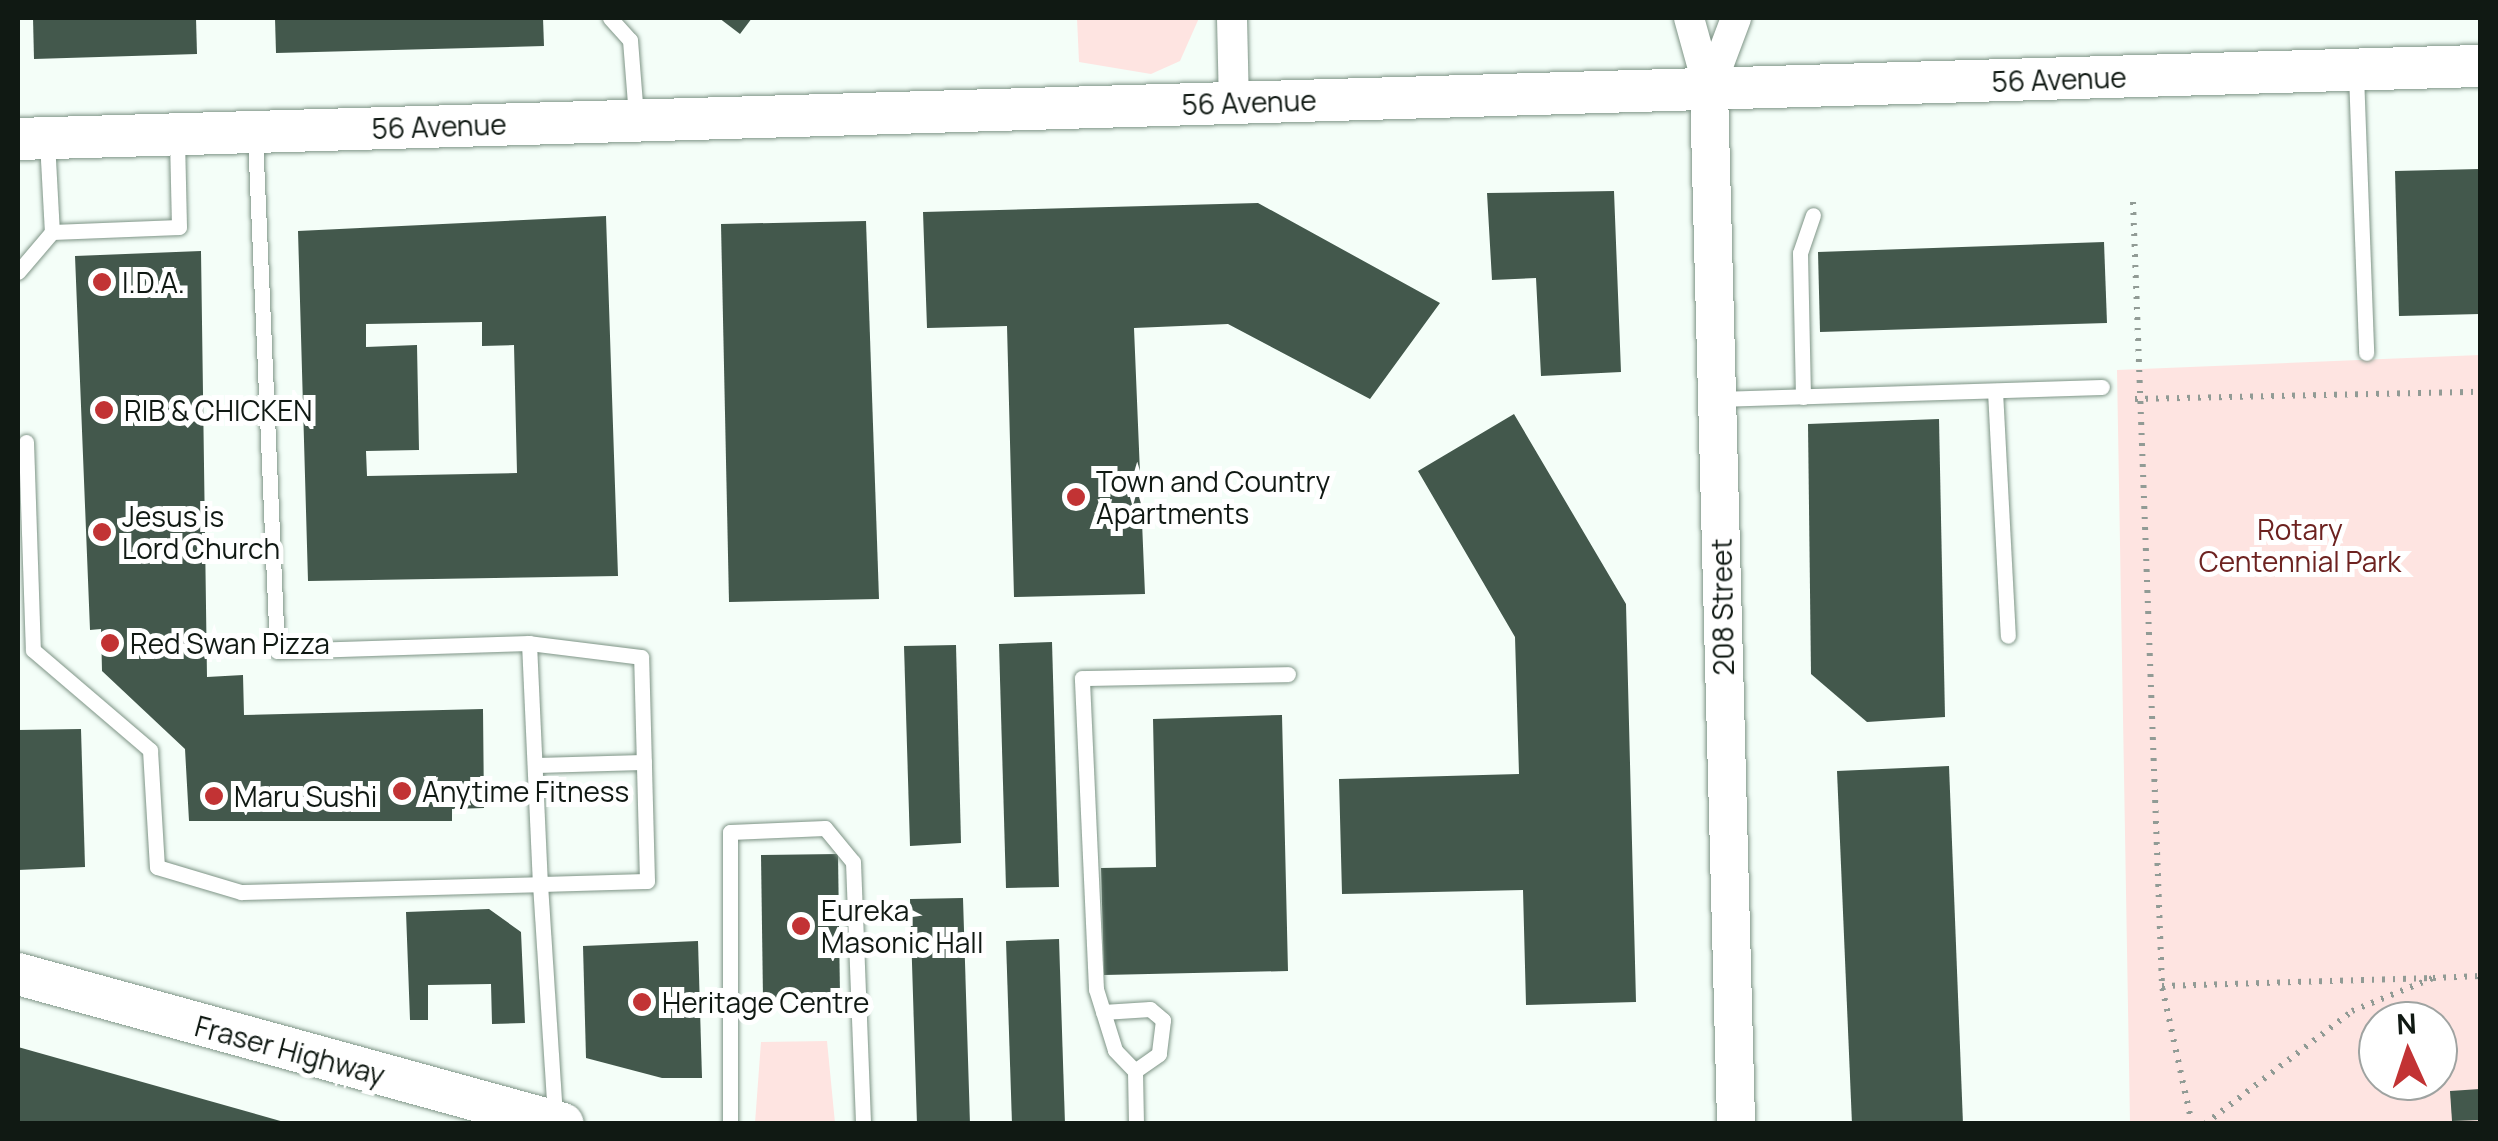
<!DOCTYPE html>
<html>
<head>
<meta charset="utf-8">
<style>
  body { margin:0 }
  #map { position:relative; width:2498px; height:1141px; overflow:hidden; background:#f4fef8; font-family:Manrope,sans-serif }
  div>[style] { position:absolute }
  [style*='--x'] { left:calc(var(--x)*1px); top:calc(var(--y)*1px); width:calc(var(--w)*1px); rotate:calc(var(--a)*1deg) }
  .green>* { inset:0; background:#fee4e1 }
  .building>* { inset:0; background:#43584c }
  .path>* { height:6px; margin-top:-3px; transform-origin:0; background:repeating-linear-gradient(90deg,#919b95 0 2.5px,transparent 0 10.5px) }
  .roads { filter:drop-shadow(0 0 2px #7e9486) drop-shadow(0 0 2px #7e9486) }
  .service>* { height:15px; margin:-7.5px; padding:0 7.5px; transform-origin:7.5px; border-radius:7.5px; background:#fff }
  .minor>* { height:30px; margin:-15px; padding:0 15px; transform-origin:15px; border-radius:15px; background:#fff }
  .tertiary>* { height:38px; margin:-19px; padding:0 19px; transform-origin:19px; border-radius:19px; background:#fff }
  .secondary>* { height:42px; margin:-21px; padding:0 21px; transform-origin:21px; border-radius:21px; background:#fff }
  .dots>* { width:28px; height:28px; translate:-50% -50%; box-sizing:border-box; border:5px solid #fff; border-radius:50% }
  span { translate:-50% -50%; white-space:nowrap; text-align:center; line-height:1.15; -webkit-text-stroke:10px #fff; paint-order:stroke }
  .street-label { font-size:28px; color:#101913 }
  .poi-label { font-size:28px; color:#101913 }
  .left { translate:0 -50%; text-align:left }
  .park-label { font-size:28px; color:#6d2220 }
  .frame { position:absolute; inset:0; border:20px solid #101913; pointer-events:none }
  .north { position:absolute; left:2358px; top:1001px; width:100px; height:100px; box-sizing:border-box; background:#fff; border:2px solid #9fa3a1; border-radius:50%; rotate:357deg; font-size:28px; font-weight:700; line-height:40px; text-align:center; color:#101913 }
  .north::after { content:''; display:block; margin:auto; width:35px; height:45px; background:#c23334; clip-path:polygon(50% 0,100% 100%,50% 72%,0 100%) }
</style>
</head>
<body>
<div id="map">
  <div class="green">
    <div style="clip-path:polygon(1077px 18px,1199px 18px,1180px 61px,1151px 74px,1079px 62px)"></div>
    <div style="clip-path:polygon(evenodd,2480px 355px,2480px 1123px,2130px 1123px,2117px 370px,2480px 355px,2378px 1021px,2438px 1021px,2438px 1081px,2378px 1081px,2378px 1021px)"></div>
    <div style="clip-path:polygon(827px 1041px,835px 1123px,755px 1123px,761px 1042px)"></div>
  </div>
  <div class="building">
    <div style="clip-path:polygon(33px 18px,196px 18px,197px 54px,34px 59px)"></div>
    <div style="clip-path:polygon(275px 18px,543px 18px,544px 46px,276px 53px)"></div>
    <div style="clip-path:polygon(719px 18px,752px 18px,740px 34px)"></div>
    <div style="clip-path:polygon(2480px 169px,2480px 314px,2399px 316px,2395px 171px)"></div>
    <div style="clip-path:polygon(1614px 191px,1621px 372px,1541px 376px,1536px 278px,1492px 280px,1487px 193px)"></div>
    <div style="clip-path:polygon(1258px 203px,1440px 303px,1370px 399px,1228px 324px,1134px 328px,1145px 594px,1014px 597px,1007px 326px,927px 328px,923px 212px)"></div>
    <div style="clip-path:polygon(evenodd,606px 216px,618px 576px,308px 581px,298px 231px,606px 216px,482px 322px,482px 346px,514px 345px,517px 473px,367px 476px,366px 451px,419px 450px,417px 345px,366px 347px,366px 324px,482px 322px)"></div>
    <div style="clip-path:polygon(866px 221px,879px 599px,729px 602px,721px 224px)"></div>
    <div style="clip-path:polygon(2104px 242px,2107px 323px,1820px 332px,1818px 252px)"></div>
    <div style="clip-path:polygon(201px 251px,207px 677px,243px 675px,244px 715px,483px 709px,484px 808px,452px 809px,452px 821px,189px 821px,185px 749px,102px 671px,101px 629px,90px 630px,75px 256px)"></div>
    <div style="clip-path:polygon(1514px 414px,1626px 604px,1636px 1002px,1526px 1005px,1523px 890px,1342px 894px,1339px 779px,1519px 774px,1515px 637px,1418px 471px)"></div>
    <div style="clip-path:polygon(1939px 419px,1945px 717px,1867px 722px,1811px 674px,1808px 424px)"></div>
    <div style="clip-path:polygon(1052px 642px,1059px 887px,1006px 888px,999px 644px)"></div>
    <div style="clip-path:polygon(956px 645px,961px 843px,910px 846px,904px 646px)"></div>
    <div style="clip-path:polygon(1282px 715px,1288px 971px,1104px 975px,1101px 868px,1156px 867px,1153px 719px)"></div>
    <div style="clip-path:polygon(81px 729px,85px 867px,18px 870px,18px 730px)"></div>
    <div style="clip-path:polygon(1949px 766px,1963px 1124px,1852px 1124px,1837px 771px)"></div>
    <div style="clip-path:polygon(838px 854px,840px 997px,763px 999px,761px 855px)"></div>
    <div style="clip-path:polygon(963px 898px,970px 1124px,917px 1124px,910px 899px)"></div>
    <div style="clip-path:polygon(489px 909px,521px 932px,525px 1023px,492px 1024px,491px 984px,428px 985px,428px 1020px,410px 1020px,406px 912px)"></div>
    <div style="clip-path:polygon(1059px 939px,1065px 1124px,1012px 1124px,1006px 941px)"></div>
    <div style="clip-path:polygon(698px 941px,702px 1078px,662px 1078px,586px 1058px,583px 946px)"></div>
    <div style="clip-path:polygon(18px 1047px,284px 1122px,284px 1124px,18px 1124px)"></div>
    <div style="clip-path:polygon(2480px 1089px,2480px 1120px,2452px 1121px,2450px 1091px)"></div>
  </div>
  <div class="path">
    <div style="--x:2133;--y:202;--w:785;--a:87.88"></div>
    <div style="--x:2135;--y:399;--w:345;--a:-1.2"></div>
    <div style="--x:2192;--y:1124;--w:141;--a:-102.3"></div>
    <div style="--x:2162;--y:986;--w:271;--a:-1.7"></div>
    <div style="--x:2205;--y:1124;--w:185;--a:-37.5"></div>
    <div style="--x:2352;--y:1011;--w:87;--a:-22.2"></div>
    <div style="--x:2433;--y:978;--w:47;--a:-2.4"></div>
  </div>
  <div class="roads">
    <div class="service">
      <div style="--x:610;--y:18;--w:30;--a:48"></div>
      <div style="--x:630;--y:40;--w:76;--a:85.5"></div>
      <div style="--x:2356;--y:74;--w:279;--a:87.9"></div>
      <div style="--x:255;--y:136;--w:515;--a:87.55"></div>
      <div style="--x:277;--y:651;--w:252;--a:-1.8"></div>
      <div style="--x:529;--y:643;--w:241;--a:87.4"></div>
      <div style="--x:540;--y:884;--w:107;--a:-1.6"></div>
      <div style="--x:647;--y:881;--w:224;--a:-91.5"></div>
      <div style="--x:641;--y:657;--w:113;--a:-172.9"></div>
      <div style="--x:47;--y:141;--w:91;--a:86.9"></div>
      <div style="--x:52;--y:232;--w:127;--a:-2.3"></div>
      <div style="--x:179;--y:227;--w:89;--a:-91.3"></div>
      <div style="--x:18;--y:272;--w:52;--a:-49.6"></div>
      <div style="--x:1995;--y:391;--w:245;--a:87"></div>
      <div style="--x:1803;--y:397;--w:144;--a:-91.2"></div>
      <div style="--x:1800;--y:253;--w:40;--a:-71.1"></div>
      <div style="--x:1717;--y:399;--w:385;--a:-1.8"></div>
      <div style="--x:26;--y:442;--w:208;--a:88.1"></div>
      <div style="--x:33;--y:650;--w:154;--a:40.5"></div>
      <div style="--x:150;--y:750;--w:117;--a:86.6"></div>
      <div style="--x:157;--y:867;--w:88;--a:16.6"></div>
      <div style="--x:241;--y:892;--w:299;--a:-1.5"></div>
      <div style="--x:540;--y:884;--w:233;--a:86.3"></div>
      <div style="--x:535;--y:765;--w:109;--a:-1.6"></div>
      <div style="--x:1103;--y:1012;--w:47;--a:-3.7"></div>
      <div style="--x:1150;--y:1009;--w:17;--a:40"></div>
      <div style="--x:1163;--y:1020;--w:34;--a:97"></div>
      <div style="--x:1159;--y:1054;--w:29;--a:145"></div>
      <div style="--x:730;--y:1124;--w:292;--a:-90"></div>
      <div style="--x:730;--y:832;--w:95;--a:-2.4"></div>
      <div style="--x:825;--y:828;--w:44;--a:50.5"></div>
      <div style="--x:853;--y:862;--w:262;--a:87.8"></div>
      <div style="--x:1136;--y:1124;--w:53;--a:-91.1"></div>
      <div style="--x:1135;--y:1071;--w:29;--a:-134"></div>
      <div style="--x:1115;--y:1050;--w:64;--a:-107.3"></div>
      <div style="--x:1096;--y:989;--w:311;--a:-92.6"></div>
      <div style="--x:1082;--y:678;--w:206;--a:-1.1"></div>
    </div>
    <div class="minor">
      <div style="--x:1232;--y:18;--w:85;--a:88.7"></div>
      <div style="--x:1689;--y:18;--w:75;--a:74.5"></div>
      <div style="--x:1709;--y:90;--w:77;--a:-69.4"></div>
    </div>
    <div class="tertiary">
      <div style="--x:1709;--y:90;--w:1034;--a:88.5"></div>
    </div>
    <div class="secondary">
      <div style="--x:18;--y:139;--w:2463;--a:-1.7"></div>
      <div style="--x:18;--y:974;--w:565;--a:15.39"></div>
    </div>
  </div>
  <div class="dots">
    <div style="left:102px;top:282px;background:#c23334"></div>
    <div style="left:104px;top:410px;background:#c23334"></div>
    <div style="left:1076px;top:497px;background:#c23334"></div>
    <div style="left:102px;top:532px;background:#c23334"></div>
    <div style="left:110px;top:643px;background:#c23334"></div>
    <div style="left:402px;top:791px;background:#c23334"></div>
    <div style="left:214px;top:796px;background:#c23334"></div>
    <div style="left:801px;top:926px;background:#c23334"></div>
    <div style="left:642px;top:1002px;background:#c23334"></div>
  </div>
  <div class="street-label">
    <span style="left:2059px;top:79px;rotate:-2deg">56 Avenue</span>
    <span style="left:1249px;top:102px;rotate:-2deg">56 Avenue</span>
    <span style="left:439px;top:126px;rotate:-2deg">56 Avenue</span>
    <span style="left:1722px;top:607px;rotate:-91deg">208 Street</span>
    <span style="left:290px;top:1050px;rotate:15deg">Fraser Highway</span>
  </div>
  <div class="poi-label">
    <span class="left" style="left:122px;top:282px">I.D.A.</span>
    <span class="left" style="left:124px;top:410px">RIB &amp; CHICKEN</span>
    <span class="left" style="left:1096px;top:497px">Town and Country<br>Apartments</span>
    <span class="left" style="left:122px;top:532px">Jesus is<br>Lord Church</span>
    <span class="left" style="left:130px;top:643px">Red Swan Pizza</span>
    <span class="left" style="left:422px;top:791px">Anytime Fitness</span>
    <span class="left" style="left:234px;top:796px">Maru Sushi</span>
    <span class="left" style="left:821px;top:926px">Eureka<br>Masonic Hall</span>
    <span class="left" style="left:662px;top:1002px">Heritage Centre</span>
  </div>
  <div class="park-label">
    <span style="left:2300px;top:545px">Rotary<br>Centennial Park</span>
  </div>
  <div class="frame"></div>
  <div class="north">N</div>
</div>
</body>
</html>
